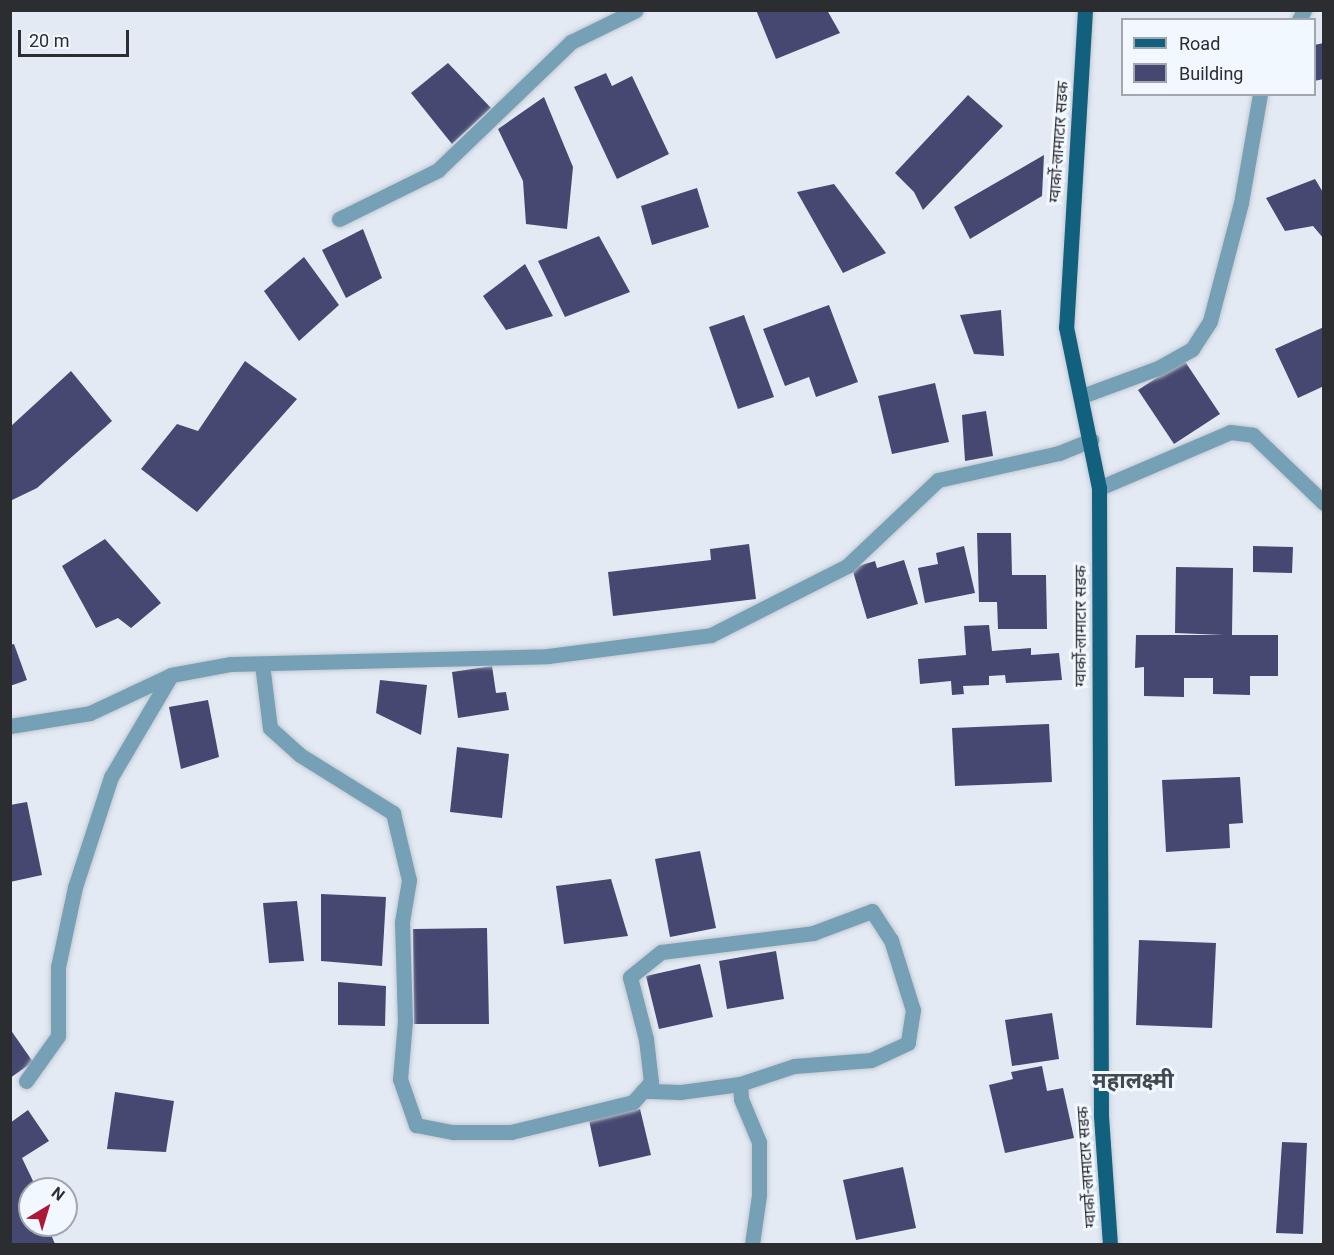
<!DOCTYPE html>
<html>
<head>
<meta charset="utf-8">
<style>
  body { margin:0 }
  #map { position:relative; width:1334px; height:1255px; overflow:hidden; background:#e3eaf4; font-family:Roboto,"Noto Sans Devanagari",sans-serif }
  div>[style] { position:absolute }
  [style*='--x'] { left:calc(var(--x)*1px); top:calc(var(--y)*1px); width:calc(var(--w)*1px); rotate:calc(var(--a)*1deg) }
  .building>* { inset:0; background:#454870 }
  .roads { filter:drop-shadow(0 0 2px #c2c8d1) drop-shadow(0 0 2px #c2c8d1) }
  .minor>* { height:15px; margin:-7.5px; padding:0 7.5px; transform-origin:7.5px; border-radius:7.5px; background:#75a0b6 }
  .major>* { height:15px; margin:-7.5px; padding:0 7.5px; transform-origin:7.5px; border-radius:7.5px; background:#10607e }
  span { translate:-50% -50%; white-space:nowrap; text-align:center; line-height:1.15; -webkit-text-stroke:6px #f2f8ff; paint-order:stroke }
  .street-label { font-size:16px; color:#2b2d31 }
  .district-label { font-size:22px; color:#434951; font-weight:700 }
  .frame { position:absolute; inset:0; border:12px solid #2b2d31; pointer-events:none }
  .legend { position:absolute; left:1121px; top:18px; width:195px; height:78px; box-sizing:border-box; background:#f2f8ff; border:2px solid #a2a7ad; margin:0; padding:8px 10px; list-style:none; font-size:18px; color:#2b2d31 }
  .legend li { display:flex; align-items:center; gap:12px; height:30px }
  .legend b { width:30px; border:2px solid #a2a7ad }
  .north { position:absolute; left:18px; top:1177px; width:60px; height:60px; box-sizing:border-box; background:#f2f8ff; border:2px solid #a2a7ad; border-radius:50%; rotate:38deg; font-size:16px; font-weight:700; line-height:24px; text-align:center; color:#2b2d31 }
  .north::after { content:''; display:block; margin:auto; width:21px; height:27px; background:#ad1836; clip-path:polygon(50% 0,100% 100%,50% 72%,0 100%) }
  .scale { position:absolute; left:18px; top:30px; width:111px; height:27px; box-sizing:border-box; border:3px solid #2b2d31; border-top:0; padding-left:8px; font-size:18px; line-height:21px; white-space:nowrap; color:#2b2d31; -webkit-text-stroke:4px #f2f8ff; paint-order:stroke }
</style>
</head>
<body>
<div id="map">
  <div class="building">
    <div style="clip-path:polygon(756px 10px,827px 10px,840px 33px,776px 59px)"></div>
    <div style="clip-path:polygon(1324px 43px,1324px 79px,1314px 81px,1314px 45px)"></div>
    <div style="clip-path:polygon(448px 63px,491px 108px,452px 144px,411px 93px)"></div>
    <div style="clip-path:polygon(606px 73px,612px 86px,632px 76px,669px 154px,617px 179px,574px 87px)"></div>
    <div style="clip-path:polygon(968px 95px,1003px 126px,923px 210px,914px 192px,895px 173px)"></div>
    <div style="clip-path:polygon(544px 97px,573px 167px,567px 229px,526px 224px,523px 181px,498px 129px)"></div>
    <div style="clip-path:polygon(1044px 155px,1042px 196px,970px 239px,954px 207px)"></div>
    <div style="clip-path:polygon(1315px 179px,1324px 194px,1324px 239px,1313px 226px,1285px 231px,1266px 198px)"></div>
    <div style="clip-path:polygon(834px 184px,886px 253px,843px 273px,797px 192px)"></div>
    <div style="clip-path:polygon(697px 188px,709px 227px,652px 245px,641px 206px)"></div>
    <div style="clip-path:polygon(363px 229px,382px 278px,346px 298px,322px 250px)"></div>
    <div style="clip-path:polygon(599px 236px,630px 292px,565px 317px,538px 261px)"></div>
    <div style="clip-path:polygon(304px 257px,339px 305px,299px 341px,264px 291px)"></div>
    <div style="clip-path:polygon(525px 264px,553px 316px,506px 330px,483px 296px)"></div>
    <div style="clip-path:polygon(829px 305px,858px 382px,816px 397px,809px 377px,785px 386px,763px 329px)"></div>
    <div style="clip-path:polygon(1001px 310px,1004px 356px,974px 354px,960px 315px)"></div>
    <div style="clip-path:polygon(744px 315px,774px 397px,738px 409px,709px 327px)"></div>
    <div style="clip-path:polygon(1324px 327px,1324px 386px,1298px 398px,1275px 349px)"></div>
    <div style="clip-path:polygon(1184px 360px,1220px 414px,1174px 444px,1138px 390px)"></div>
    <div style="clip-path:polygon(245px 361px,297px 399px,197px 512px,141px 469px,177px 424px,198px 431px)"></div>
    <div style="clip-path:polygon(71px 371px,112px 421px,37px 488px,10px 501px,10px 427px)"></div>
    <div style="clip-path:polygon(935px 383px,949px 442px,892px 454px,878px 396px)"></div>
    <div style="clip-path:polygon(986px 411px,993px 456px,965px 461px,962px 415px)"></div>
    <div style="clip-path:polygon(977px 533px,1011px 533px,1012px 575px,1046px 575px,1047px 629px,998px 629px,997px 602px,979px 602px)"></div>
    <div style="clip-path:polygon(105px 539px,161px 603px,131px 628px,118px 618px,96px 628px,62px 566px)"></div>
    <div style="clip-path:polygon(749px 544px,756px 599px,613px 616px,608px 572px,711px 560px,710px 549px)"></div>
    <div style="clip-path:polygon(964px 546px,975px 593px,925px 603px,918px 568px,938px 564px,936px 553px)"></div>
    <div style="clip-path:polygon(1253px 546px,1293px 547px,1292px 573px,1253px 572px)"></div>
    <div style="clip-path:polygon(904px 560px,918px 604px,867px 619px,852px 568px,875px 561px,877px 568px)"></div>
    <div style="clip-path:polygon(1176px 567px,1233px 568px,1232px 635px,1278px 635px,1278px 676px,1250px 676px,1250px 695px,1213px 694px,1213px 678px,1184px 678px,1184px 697px,1144px 696px,1144px 667px,1135px 668px,1136px 635px,1224px 635px,1175px 633px)"></div>
    <div style="clip-path:polygon(989px 625px,992px 651px,1031px 648px,1031px 655px,1059px 653px,1062px 680px,1006px 683px,1005px 675px,989px 676px,989px 685px,963px 686px,964px 694px,952px 695px,951px 681px,920px 684px,918px 659px,966px 655px,964px 626px)"></div>
    <div style="clip-path:polygon(14px 644px,27px 680px,10px 686px,10px 645px)"></div>
    <div style="clip-path:polygon(492px 666px,496px 693px,506px 692px,509px 710px,458px 718px,452px 672px)"></div>
    <div style="clip-path:polygon(380px 680px,427px 685px,421px 735px,376px 713px)"></div>
    <div style="clip-path:polygon(208px 700px,219px 757px,181px 769px,169px 707px)"></div>
    <div style="clip-path:polygon(1049px 724px,1052px 782px,955px 786px,952px 728px)"></div>
    <div style="clip-path:polygon(457px 747px,509px 754px,502px 818px,450px 812px)"></div>
    <div style="clip-path:polygon(1240px 777px,1243px 823px,1229px 824px,1230px 848px,1166px 852px,1162px 780px)"></div>
    <div style="clip-path:polygon(27px 802px,42px 875px,10px 882px,10px 805px)"></div>
    <div style="clip-path:polygon(700px 851px,716px 928px,670px 937px,655px 859px)"></div>
    <div style="clip-path:polygon(611px 879px,628px 936px,564px 944px,556px 886px)"></div>
    <div style="clip-path:polygon(321px 894px,386px 897px,382px 966px,321px 961px)"></div>
    <div style="clip-path:polygon(297px 901px,304px 961px,269px 963px,263px 903px)"></div>
    <div style="clip-path:polygon(487px 928px,489px 1024px,414px 1024px,413px 929px)"></div>
    <div style="clip-path:polygon(1139px 940px,1216px 943px,1212px 1028px,1136px 1025px)"></div>
    <div style="clip-path:polygon(776px 951px,784px 999px,727px 1009px,719px 961px)"></div>
    <div style="clip-path:polygon(700px 964px,713px 1017px,659px 1029px,646px 976px)"></div>
    <div style="clip-path:polygon(338px 982px,386px 986px,385px 1026px,338px 1025px)"></div>
    <div style="clip-path:polygon(1052px 1013px,1059px 1059px,1012px 1066px,1005px 1020px)"></div>
    <div style="clip-path:polygon(10px 1029px,33px 1062px,10px 1078px)"></div>
    <div style="clip-path:polygon(1042px 1066px,1047px 1091px,1063px 1088px,1074px 1138px,1005px 1153px,989px 1085px,1013px 1079px,1011px 1072px)"></div>
    <div style="clip-path:polygon(115px 1092px,174px 1101px,166px 1152px,107px 1149px)"></div>
    <div style="clip-path:polygon(640px 1109px,651px 1155px,599px 1167px,589px 1120px)"></div>
    <div style="clip-path:polygon(28px 1110px,49px 1141px,22px 1158px,34px 1183px,47px 1180px,51px 1189px,30px 1189px,30px 1225px,47px 1225px,55px 1244px,10px 1244px,10px 1123px)"></div>
    <div style="clip-path:polygon(1282px 1142px,1307px 1143px,1303px 1234px,1276px 1233px)"></div>
    <div style="clip-path:polygon(903px 1167px,916px 1228px,856px 1240px,843px 1180px)"></div>
  </div>
  <div class="roads">
    <div class="minor">
      <div style="--x:1299;--y:20;--w:11;--a:-63"></div>
      <div style="--x:339;--y:219;--w:110;--a:-26.3"></div>
      <div style="--x:438;--y:170;--w:185;--a:-43.9"></div>
      <div style="--x:571;--y:42;--w:72;--a:-26.2"></div>
      <div style="--x:1082;--y:396;--w:81;--a:-20.2"></div>
      <div style="--x:1158;--y:368;--w:39;--a:-29"></div>
      <div style="--x:1192;--y:349;--w:33;--a:-57"></div>
      <div style="--x:1210;--y:321;--w:122;--a:-75.3"></div>
      <div style="--x:1241;--y:203;--w:111;--a:-80.1"></div>
      <div style="--x:1099;--y:488;--w:142;--a:-23.1"></div>
      <div style="--x:1230;--y:432;--w:23;--a:7"></div>
      <div style="--x:1253;--y:435;--w:98;--a:43.8"></div>
      <div style="--x:262;--y:664;--w:64;--a:82.9"></div>
      <div style="--x:270;--y:728;--w:40;--a:42"></div>
      <div style="--x:300;--y:755;--w:110;--a:31.9"></div>
      <div style="--x:393;--y:813;--w:69;--a:76.6"></div>
      <div style="--x:409;--y:880;--w:43;--a:99.5"></div>
      <div style="--x:402;--y:922;--w:99;--a:88.3"></div>
      <div style="--x:405;--y:1021;--w:58;--a:94.9"></div>
      <div style="--x:400;--y:1079;--w:49;--a:70.8"></div>
      <div style="--x:416;--y:1125;--w:38;--a:11"></div>
      <div style="--x:453;--y:1132;--w:58;--a:0"></div>
      <div style="--x:511;--y:1132;--w:126;--a:-13.8"></div>
      <div style="--x:633;--y:1102;--w:27;--a:-48"></div>
      <div style="--x:651;--y:1082;--w:43;--a:-96.6"></div>
      <div style="--x:646;--y:1039;--w:64;--a:-104.5"></div>
      <div style="--x:630;--y:977;--w:40;--a:-39"></div>
      <div style="--x:661;--y:952;--w:153;--a:-7.1"></div>
      <div style="--x:813;--y:933;--w:63;--a:-20.4"></div>
      <div style="--x:872;--y:911;--w:35;--a:57"></div>
      <div style="--x:891;--y:940;--w:73;--a:72.6"></div>
      <div style="--x:913;--y:1010;--w:33;--a:99"></div>
      <div style="--x:908;--y:1043;--w:41;--a:155.3"></div>
      <div style="--x:871;--y:1060;--w:77;--a:175.5"></div>
      <div style="--x:794;--y:1066;--w:57;--a:161.6"></div>
      <div style="--x:740;--y:1084;--w:61;--a:172.4"></div>
      <div style="--x:680;--y:1092;--w:37;--a:-178"></div>
      <div style="--x:10;--y:726;--w:81;--a:-9.2"></div>
      <div style="--x:90;--y:713;--w:89;--a:-25.1"></div>
      <div style="--x:171;--y:675;--w:61;--a:-10.4"></div>
      <div style="--x:231;--y:664;--w:317;--a:-1.4"></div>
      <div style="--x:548;--y:656;--w:164;--a:-7.3"></div>
      <div style="--x:711;--y:635;--w:153;--a:-26.9"></div>
      <div style="--x:847;--y:566;--w:125;--a:-43.4"></div>
      <div style="--x:938;--y:480;--w:124;--a:-12.6"></div>
      <div style="--x:1059;--y:453;--w:35;--a:-22"></div>
      <div style="--x:26;--y:1081;--w:55;--a:-54.6"></div>
      <div style="--x:58;--y:1036;--w:69;--a:-90"></div>
      <div style="--x:58;--y:967;--w:82;--a:-78"></div>
      <div style="--x:75;--y:887;--w:116;--a:-71.9"></div>
      <div style="--x:111;--y:777;--w:118;--a:-59.5"></div>
      <div style="--x:740;--y:1084;--w:15;--a:86"></div>
      <div style="--x:741;--y:1099;--w:47;--a:67.3"></div>
      <div style="--x:759;--y:1142;--w:53;--a:90"></div>
      <div style="--x:759;--y:1195;--w:49;--a:98.1"></div>
    </div>
    <div class="major">
      <div style="--x:1085;--y:10;--w:318;--a:93.4"></div>
      <div style="--x:1066;--y:327;--w:164;--a:78.4"></div>
      <div style="--x:1099;--y:488;--w:628;--a:89.82"></div>
      <div style="--x:1101;--y:1116;--w:128;--a:86"></div>
    </div>
  </div>
  <div class="street-label">
    <span style="left:1059px;top:142px;rotate:-86deg">ग्वार्को-लामाटार सडक</span>
    <span style="left:1081px;top:626px;rotate:-90deg">ग्वार्को-लामाटार सडक</span>
    <span style="left:1087px;top:1167px;rotate:-94deg">ग्वार्को-लामाटार सडक</span>
  </div>
  <div class="district-label">
    <span style="left:1133px;top:1081px">महालक्ष्मी</span>
  </div>
  <div class="frame"></div>
  <ul class="legend">
  <li><b style="height:8px;background:#10607e"></b>Road</li>
  <li><b style="height:16px;background:#454870"></b>Building</li>
  </ul>
  <div class="north">N</div>
  <div class="scale">20 m</div>
</div>
</body>
</html>
